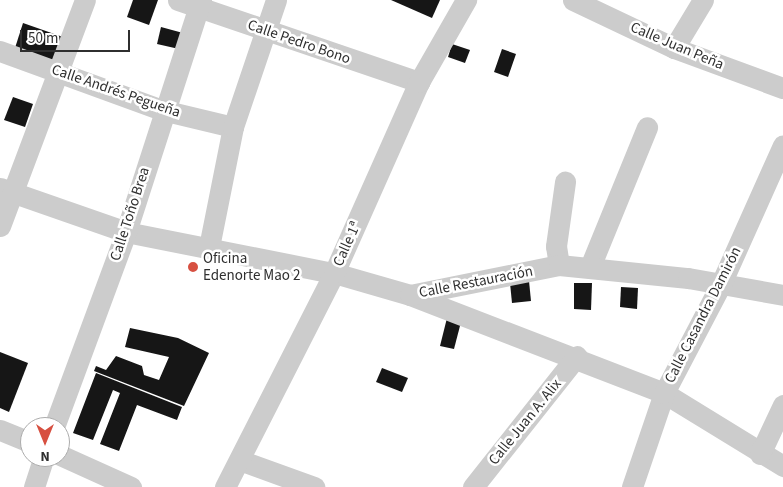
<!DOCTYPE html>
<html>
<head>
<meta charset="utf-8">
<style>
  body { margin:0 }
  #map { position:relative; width:783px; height:487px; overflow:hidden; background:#fff; font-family:"Source Sans 3",sans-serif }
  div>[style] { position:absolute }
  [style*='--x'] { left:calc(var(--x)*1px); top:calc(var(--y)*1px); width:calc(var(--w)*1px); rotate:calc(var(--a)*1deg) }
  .building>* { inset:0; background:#161616 }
  .minor>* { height:21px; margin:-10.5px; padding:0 10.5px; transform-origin:10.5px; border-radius:10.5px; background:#ccc }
  .dots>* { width:14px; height:14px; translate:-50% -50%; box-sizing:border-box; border:2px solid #fff; border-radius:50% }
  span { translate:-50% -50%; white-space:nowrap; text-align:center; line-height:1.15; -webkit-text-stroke:5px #fff; paint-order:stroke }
  .street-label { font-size:15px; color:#2f2f2f }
  .poi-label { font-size:15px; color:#2f2f2f }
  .left { translate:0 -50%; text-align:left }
  .north { position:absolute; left:20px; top:417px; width:50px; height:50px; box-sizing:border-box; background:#fff; border:1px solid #acacac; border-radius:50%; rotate:180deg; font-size:14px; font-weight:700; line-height:20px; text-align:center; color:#2f2f2f }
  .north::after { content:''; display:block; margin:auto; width:18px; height:22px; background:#d75041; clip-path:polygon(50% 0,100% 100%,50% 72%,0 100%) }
  .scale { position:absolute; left:20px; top:30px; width:110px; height:22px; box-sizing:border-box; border:2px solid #2f2f2f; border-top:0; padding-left:6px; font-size:15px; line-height:18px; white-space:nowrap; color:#2f2f2f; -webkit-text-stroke:4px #fff; paint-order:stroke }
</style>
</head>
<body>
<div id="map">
  <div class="building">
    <div style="clip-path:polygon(133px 0,158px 0,149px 25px,127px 17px)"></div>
    <div style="clip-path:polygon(391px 0,440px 0,432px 18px)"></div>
    <div style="clip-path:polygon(23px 23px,63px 37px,55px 61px,15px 48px)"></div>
    <div style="clip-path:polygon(161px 27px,183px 33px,179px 49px,157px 44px)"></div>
    <div style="clip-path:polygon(452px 44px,470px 50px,465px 63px,448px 57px)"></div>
    <div style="clip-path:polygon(502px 49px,516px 54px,508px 77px,494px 72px)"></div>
    <div style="clip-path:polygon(13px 97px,33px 104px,25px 127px,4px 120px)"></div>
    <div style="clip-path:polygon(529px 281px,531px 301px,512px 303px,510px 283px)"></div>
    <div style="clip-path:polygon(574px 283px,592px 283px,591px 310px,574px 309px)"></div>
    <div style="clip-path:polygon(621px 287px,638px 288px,637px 309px,620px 307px)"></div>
    <div style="clip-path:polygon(447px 318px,461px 322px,454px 349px,440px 346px)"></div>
    <div style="clip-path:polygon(130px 328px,178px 338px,209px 353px,184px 406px,94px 371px,96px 366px,106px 370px,116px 356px,142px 366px,144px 375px,159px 380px,169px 357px,125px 347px)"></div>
    <div style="clip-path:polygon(0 352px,28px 363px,9px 412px,0 408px)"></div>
    <div style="clip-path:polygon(382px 368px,408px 378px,402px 392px,376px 382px)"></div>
    <div style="clip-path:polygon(96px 373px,182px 407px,177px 420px,137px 405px,119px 451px,100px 444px,120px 393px,113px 390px,93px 440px,73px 433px)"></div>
  </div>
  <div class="minor">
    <div style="--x:178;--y:0;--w:255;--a:18.8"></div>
    <div style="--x:573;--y:0;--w:112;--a:25.4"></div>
    <div style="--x:674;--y:48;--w:116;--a:20.2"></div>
    <div style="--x:674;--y:48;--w:56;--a:-58.9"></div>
    <div style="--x:0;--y:51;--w:172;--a:20"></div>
    <div style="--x:162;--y:110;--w:73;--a:13.5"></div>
    <div style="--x:0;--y:188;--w:133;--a:19.2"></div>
    <div style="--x:126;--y:232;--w:212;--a:11.2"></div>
    <div style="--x:334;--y:273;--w:79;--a:16.1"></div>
    <div style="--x:410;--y:295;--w:272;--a:21.1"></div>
    <div style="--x:664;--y:393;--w:140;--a:31.5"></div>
    <div style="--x:0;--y:226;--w:241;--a:-69.4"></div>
    <div style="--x:209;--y:247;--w:122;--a:-78.7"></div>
    <div style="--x:233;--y:127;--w:134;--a:-71.3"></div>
    <div style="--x:559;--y:265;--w:19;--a:-99"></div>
    <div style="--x:556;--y:246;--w:65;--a:-82"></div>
    <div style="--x:590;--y:267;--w:151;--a:-67.8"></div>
    <div style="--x:410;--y:295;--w:152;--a:-11.4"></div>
    <div style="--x:559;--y:265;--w:130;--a:5.8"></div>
    <div style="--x:688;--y:278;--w:97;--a:10.1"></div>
    <div style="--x:54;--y:427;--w:208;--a:-69.7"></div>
    <div style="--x:126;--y:232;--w:244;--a:-72.1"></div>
    <div style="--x:0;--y:430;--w:32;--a:22"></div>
    <div style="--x:760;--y:454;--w:54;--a:-64.9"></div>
    <div style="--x:60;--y:455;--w:78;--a:24.3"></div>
    <div style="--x:242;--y:461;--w:77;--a:19.9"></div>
    <div style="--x:34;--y:487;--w:32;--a:-72"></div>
    <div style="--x:225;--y:487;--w:240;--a:-63"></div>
    <div style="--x:334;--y:273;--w:209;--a:-66"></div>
    <div style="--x:419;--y:82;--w:95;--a:-60.2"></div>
    <div style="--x:473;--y:487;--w:167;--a:-51.6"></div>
    <div style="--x:632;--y:487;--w:99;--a:-71.2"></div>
    <div style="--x:664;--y:393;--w:121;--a:-62.4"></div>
    <div style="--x:720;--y:286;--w:154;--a:-65.9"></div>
  </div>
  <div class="dots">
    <div style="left:193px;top:267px;background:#d75041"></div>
  </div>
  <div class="street-label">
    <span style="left:299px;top:42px;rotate:19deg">Calle Pedro Bono</span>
    <span style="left:677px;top:46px;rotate:23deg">Calle Juan Peña</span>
    <span style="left:116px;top:91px;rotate:19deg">Calle Andrés Pegueña</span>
    <span style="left:130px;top:214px;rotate:-72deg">Calle Toño Brea</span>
    <span style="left:347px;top:244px;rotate:-66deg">Calle 1ª</span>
    <span style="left:476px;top:282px;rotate:-11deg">Calle Restauración</span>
    <span style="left:703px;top:315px;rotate:-63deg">Calle Casandra Damirón</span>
    <span style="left:525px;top:422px;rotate:-51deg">Calle Juan A. Alix</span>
  </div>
  <div class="poi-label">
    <span class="left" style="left:203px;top:267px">Oficina<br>Edenorte Mao 2</span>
  </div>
  <div class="north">N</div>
  <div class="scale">50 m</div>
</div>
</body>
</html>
